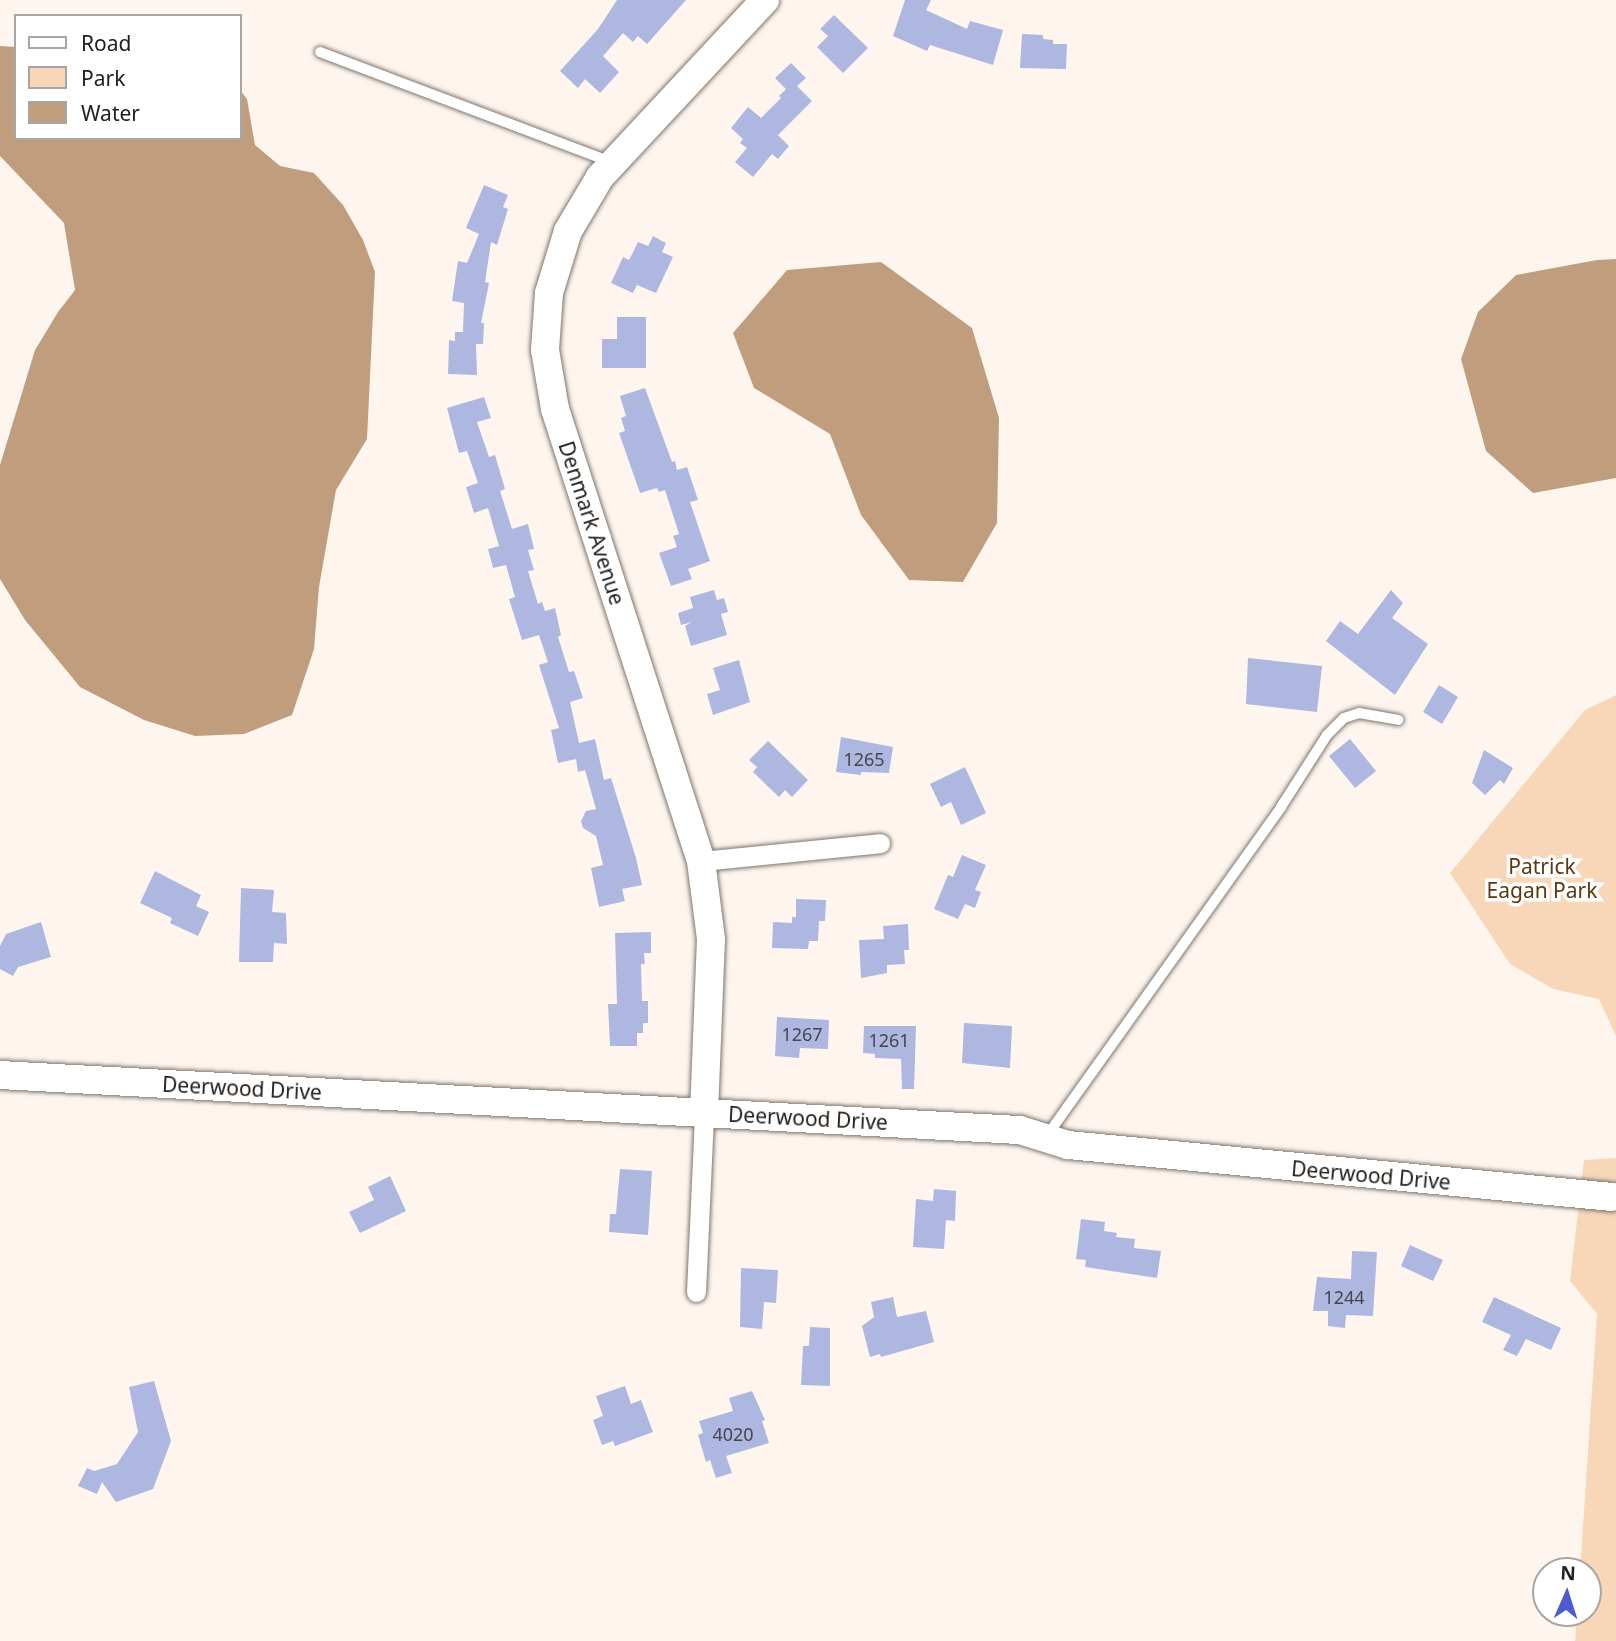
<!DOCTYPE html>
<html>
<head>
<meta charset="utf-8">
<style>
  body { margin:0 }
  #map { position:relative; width:1616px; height:1641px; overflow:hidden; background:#fef6ee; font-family:"Noto Sans",sans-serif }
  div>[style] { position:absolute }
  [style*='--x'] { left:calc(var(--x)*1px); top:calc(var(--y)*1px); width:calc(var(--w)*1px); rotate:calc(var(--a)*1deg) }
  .green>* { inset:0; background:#f8d7b9 }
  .water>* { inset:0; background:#bf9d7d }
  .building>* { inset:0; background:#adb7e0 }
  .roads { filter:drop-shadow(0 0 2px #7f756d) drop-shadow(0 0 2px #7f756d) }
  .lane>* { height:10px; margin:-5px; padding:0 5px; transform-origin:5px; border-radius:5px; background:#fff }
  .street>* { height:19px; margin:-9.5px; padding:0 9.5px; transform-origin:9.5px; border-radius:9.5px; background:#fff }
  .secondary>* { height:28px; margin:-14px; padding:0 14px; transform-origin:14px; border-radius:14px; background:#fff }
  span { translate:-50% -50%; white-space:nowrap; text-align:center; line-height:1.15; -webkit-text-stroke:7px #fff; paint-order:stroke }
  .number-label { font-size:18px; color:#46464d }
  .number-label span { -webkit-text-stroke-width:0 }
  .street-label { font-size:21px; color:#24201c }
  .park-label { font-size:21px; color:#5b3812 }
  .legend { position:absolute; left:14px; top:14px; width:228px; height:126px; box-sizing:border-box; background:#fff; border:2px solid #a7a6a4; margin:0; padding:9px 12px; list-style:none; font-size:21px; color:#24201c }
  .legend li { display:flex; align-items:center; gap:14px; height:35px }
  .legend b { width:35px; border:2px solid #a7a6a4 }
  .north { position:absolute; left:1532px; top:1557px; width:70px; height:70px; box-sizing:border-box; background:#fff; border:2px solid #a7a6a4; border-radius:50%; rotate:3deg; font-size:19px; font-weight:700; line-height:28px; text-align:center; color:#24201c }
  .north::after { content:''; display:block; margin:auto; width:24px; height:32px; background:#4f5ad0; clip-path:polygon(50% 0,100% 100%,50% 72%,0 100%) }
</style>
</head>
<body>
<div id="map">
  <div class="green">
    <div style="clip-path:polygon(1616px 695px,1616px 1036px,1599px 999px,1553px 989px,1510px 964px,1450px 873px,1585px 710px)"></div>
    <div style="clip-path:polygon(1616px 1158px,1616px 1641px,1575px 1641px,1577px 1613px,1588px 1613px,1588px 1571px,1580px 1571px,1597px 1314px,1570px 1281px,1584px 1160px)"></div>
  </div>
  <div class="water">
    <div style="clip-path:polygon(0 46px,16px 47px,16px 138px,240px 138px,240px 90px,247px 99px,255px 145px,280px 166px,314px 173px,343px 205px,363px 240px,375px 272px,367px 439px,336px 490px,319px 587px,314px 649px,292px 715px,244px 734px,195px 736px,144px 720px,80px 687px,25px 620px,0 579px,0 465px,35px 350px,58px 312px,75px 290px,64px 223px,0 156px)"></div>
    <div style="clip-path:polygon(1616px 259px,1616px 478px,1533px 493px,1486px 451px,1461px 359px,1478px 312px,1516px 275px,1597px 260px)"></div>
    <div style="clip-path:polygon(881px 262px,972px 328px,999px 418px,997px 523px,963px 582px,909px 580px,861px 515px,830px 434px,754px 388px,733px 333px,787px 270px)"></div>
  </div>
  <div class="building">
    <div style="clip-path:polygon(617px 0,686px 0,647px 44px,638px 36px,633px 42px,623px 33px,603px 56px,619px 72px,600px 93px,585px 79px,578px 88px,560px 71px,598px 29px)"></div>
    <div style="clip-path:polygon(905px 0,931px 0,926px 10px,967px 29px,970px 21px,1003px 30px,993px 65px,930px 45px,927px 51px,893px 36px)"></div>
    <div style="clip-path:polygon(834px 15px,868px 48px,843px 73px,817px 47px,828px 36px,820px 29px)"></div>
    <div style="clip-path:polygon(1022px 34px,1043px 35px,1043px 39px,1053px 40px,1053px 44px,1067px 44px,1066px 69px,1020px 68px)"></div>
    <div style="clip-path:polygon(791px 63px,806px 78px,797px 86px,812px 101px,778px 135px,789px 146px,778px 159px,772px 154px,753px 177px,735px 162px,747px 148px,740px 143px,743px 139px,731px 128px,748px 107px,761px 118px,781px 98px,779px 96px,786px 89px,775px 78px)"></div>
    <div style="clip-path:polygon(484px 185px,508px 195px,503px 207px,508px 209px,497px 245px,491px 242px,485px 282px,489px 283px,481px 323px,484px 323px,483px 344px,476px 344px,477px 375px,448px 374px,449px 340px,455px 341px,455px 332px,463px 332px,464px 303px,452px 301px,458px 261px,467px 263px,479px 234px,466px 228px)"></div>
    <div style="clip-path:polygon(653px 236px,666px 243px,662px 252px,673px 257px,656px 293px,637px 285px,633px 293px,611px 283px,623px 257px,629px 260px,638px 242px,648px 246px)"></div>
    <div style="clip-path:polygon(617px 317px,646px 317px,646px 368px,602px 368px,602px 339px,617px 339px)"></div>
    <div style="clip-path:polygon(645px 388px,672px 462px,675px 461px,677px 470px,687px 467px,698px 500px,690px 502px,710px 561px,688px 569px,692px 579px,671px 586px,659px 553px,677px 547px,673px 536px,679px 534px,665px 490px,659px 492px,657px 488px,640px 493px,619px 433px,625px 431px,621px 418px,626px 416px,620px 396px)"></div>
    <div style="clip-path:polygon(484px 397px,491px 418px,477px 422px,489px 457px,495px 455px,505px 489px,500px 491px,512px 529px,528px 524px,534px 549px,528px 550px,534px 570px,528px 571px,538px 604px,542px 602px,545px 611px,555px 608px,561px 635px,558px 637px,569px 672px,574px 671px,583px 698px,570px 702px,579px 743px,595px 739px,604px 780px,611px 778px,636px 858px,642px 885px,622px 889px,625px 901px,599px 907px,591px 868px,603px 865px,596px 836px,583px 828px,581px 821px,586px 811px,596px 809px,585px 770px,578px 772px,576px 759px,558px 763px,551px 730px,559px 728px,539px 665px,548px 662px,539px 635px,522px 640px,509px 599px,515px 597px,506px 565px,493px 568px,488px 549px,499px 546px,488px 508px,474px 513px,466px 487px,478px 483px,467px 451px,459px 453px,447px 408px)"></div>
    <div style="clip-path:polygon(714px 590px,717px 600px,724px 598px,728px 612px,721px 614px,727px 635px,691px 646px,685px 626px,692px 622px,681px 625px,678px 613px,693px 608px,690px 597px)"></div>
    <div style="clip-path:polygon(1391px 590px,1403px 603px,1392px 618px,1428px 644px,1395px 695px,1326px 641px,1340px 621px,1358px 634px)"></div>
    <div style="clip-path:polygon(1248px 658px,1322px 666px,1317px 712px,1246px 704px)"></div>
    <div style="clip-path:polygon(739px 660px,750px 702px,713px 715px,707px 694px,720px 690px,713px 668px)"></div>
    <div style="clip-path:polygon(1439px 685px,1458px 697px,1442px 724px,1423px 712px)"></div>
    <div style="clip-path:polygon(841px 737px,893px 747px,889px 773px,861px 772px,861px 775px,836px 772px)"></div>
    <div style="clip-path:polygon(1350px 739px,1376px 771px,1355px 788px,1329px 756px)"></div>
    <div style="clip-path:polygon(768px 741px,808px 780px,792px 797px,785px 790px,779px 797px,753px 772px,757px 767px,749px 760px)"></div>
    <div style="clip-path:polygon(1484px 750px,1513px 768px,1504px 784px,1500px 780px,1485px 795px,1472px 783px)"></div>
    <div style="clip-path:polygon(965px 767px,986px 813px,961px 825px,951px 802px,941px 807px,930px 784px)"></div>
    <div style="clip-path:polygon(962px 855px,986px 865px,975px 890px,981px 892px,975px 908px,965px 904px,958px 919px,934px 909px,948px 875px,953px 877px)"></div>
    <div style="clip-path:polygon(155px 871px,201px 895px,196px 906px,209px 912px,198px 936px,170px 923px,172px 918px,140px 903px)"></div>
    <div style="clip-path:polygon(241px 888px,274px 890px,272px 912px,286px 913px,287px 944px,274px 943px,273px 962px,239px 962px)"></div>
    <div style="clip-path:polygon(796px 899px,826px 900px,825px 921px,819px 921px,818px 941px,809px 941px,808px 949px,772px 948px,773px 922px,792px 923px,792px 917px,796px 917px)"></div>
    <div style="clip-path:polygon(41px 922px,51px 957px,18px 967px,13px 976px,0 969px,0 946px,6px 934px)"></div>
    <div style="clip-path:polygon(908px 924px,909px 950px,904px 950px,905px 964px,887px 965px,887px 973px,861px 978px,859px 940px,884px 939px,883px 926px)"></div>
    <div style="clip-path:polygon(651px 932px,651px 953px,644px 953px,645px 964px,641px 964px,642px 1001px,648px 1001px,648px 1023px,643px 1023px,643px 1033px,637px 1033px,637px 1046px,610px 1046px,608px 1004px,617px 1004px,615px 933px)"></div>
    <div style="clip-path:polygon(777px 1017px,829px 1020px,828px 1049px,800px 1048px,799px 1058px,775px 1056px)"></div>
    <div style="clip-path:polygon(964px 1023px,1012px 1026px,1010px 1068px,962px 1063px)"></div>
    <div style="clip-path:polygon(864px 1026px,916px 1026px,914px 1089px,902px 1089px,901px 1059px,875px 1058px,875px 1054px,863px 1053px)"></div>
    <div style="clip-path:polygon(620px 1169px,652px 1171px,648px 1235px,609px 1232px,610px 1214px,616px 1214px)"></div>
    <div style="clip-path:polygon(390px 1176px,406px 1211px,360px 1233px,349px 1212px,374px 1200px,368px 1187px)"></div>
    <div style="clip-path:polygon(934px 1189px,956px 1191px,955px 1221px,946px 1220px,944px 1249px,913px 1247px,916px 1199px,933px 1201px)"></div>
    <div style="clip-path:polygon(1081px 1219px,1105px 1222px,1104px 1231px,1117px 1233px,1116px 1237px,1135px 1239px,1134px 1248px,1161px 1251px,1157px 1278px,1085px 1267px,1086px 1260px,1076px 1259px)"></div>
    <div style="clip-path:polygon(1410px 1245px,1443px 1260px,1433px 1281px,1401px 1266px)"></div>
    <div style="clip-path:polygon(1352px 1251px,1377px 1252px,1373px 1316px,1346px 1315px,1345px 1328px,1328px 1326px,1328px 1311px,1313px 1311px,1317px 1277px,1351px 1279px)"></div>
    <div style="clip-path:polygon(741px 1268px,778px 1270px,776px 1303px,764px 1302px,762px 1329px,740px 1327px)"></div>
    <div style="clip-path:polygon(893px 1297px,897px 1317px,926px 1311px,934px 1342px,881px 1357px,880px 1354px,870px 1357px,862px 1326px,874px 1317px,871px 1302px)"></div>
    <div style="clip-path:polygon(1494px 1297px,1561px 1328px,1551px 1350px,1526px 1339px,1517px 1356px,1503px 1350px,1511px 1335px,1482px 1322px)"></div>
    <div style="clip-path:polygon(810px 1327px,830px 1328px,830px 1386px,801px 1385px,803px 1346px,809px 1346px)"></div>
    <div style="clip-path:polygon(154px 1381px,171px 1441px,153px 1489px,116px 1502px,102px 1482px,97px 1494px,78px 1486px,87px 1468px,94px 1471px,117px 1464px,138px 1432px,129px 1387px)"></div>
    <div style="clip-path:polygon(625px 1386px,631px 1404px,641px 1400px,653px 1432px,615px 1446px,613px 1441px,602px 1445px,593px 1420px,603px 1416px,596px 1396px)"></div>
    <div style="clip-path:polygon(752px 1391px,765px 1420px,762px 1421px,769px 1443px,726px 1456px,732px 1473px,716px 1478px,710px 1460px,706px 1462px,698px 1435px,703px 1433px,699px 1421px,733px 1411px,729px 1398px)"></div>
  </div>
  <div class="roads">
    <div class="lane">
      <div style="--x:320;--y:52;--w:311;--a:20.7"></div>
      <div style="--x:1046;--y:1137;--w:405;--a:-54.5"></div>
      <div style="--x:1281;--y:807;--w:85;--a:-57.4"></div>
      <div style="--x:1327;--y:735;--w:24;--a:-45"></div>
      <div style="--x:1344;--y:718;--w:16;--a:-18"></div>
      <div style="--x:1359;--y:713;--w:40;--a:10"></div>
    </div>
    <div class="street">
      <div style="--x:701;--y:861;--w:180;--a:-5.7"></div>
      <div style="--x:696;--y:1292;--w:179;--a:-87.4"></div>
    </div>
    <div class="secondary">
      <div style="--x:0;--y:1075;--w:1021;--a:3.09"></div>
      <div style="--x:1020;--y:1130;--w:50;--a:17.4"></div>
      <div style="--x:1068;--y:1145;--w:546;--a:5.46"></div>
      <div style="--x:704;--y:1113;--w:174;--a:-87.7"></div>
      <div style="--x:711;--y:939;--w:79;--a:-97.3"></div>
      <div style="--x:701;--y:861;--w:475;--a:-107.9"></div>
      <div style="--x:555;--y:409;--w:60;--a:-99.6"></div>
      <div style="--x:545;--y:350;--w:57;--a:-86"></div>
      <div style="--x:549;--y:293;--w:65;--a:-73"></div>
      <div style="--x:568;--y:231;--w:63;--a:-59.3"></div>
      <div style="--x:600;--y:177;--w:242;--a:-47"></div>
    </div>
  </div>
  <div class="number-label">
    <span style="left:864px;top:759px">1265</span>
    <span style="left:802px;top:1034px">1267</span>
    <span style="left:889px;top:1040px">1261</span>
    <span style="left:1344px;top:1297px">1244</span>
    <span style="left:733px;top:1434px">4020</span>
  </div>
  <div class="street-label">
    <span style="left:592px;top:523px;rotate:72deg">Denmark Avenue</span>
    <span style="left:242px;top:1088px;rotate:3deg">Deerwood Drive</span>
    <span style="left:808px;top:1118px;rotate:3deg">Deerwood Drive</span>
    <span style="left:1371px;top:1175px;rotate:5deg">Deerwood Drive</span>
  </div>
  <div class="park-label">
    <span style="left:1542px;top:878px">Patrick<br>Eagan Park</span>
  </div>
  <ul class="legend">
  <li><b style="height:9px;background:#fff"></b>Road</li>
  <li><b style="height:19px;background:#f8d7b9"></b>Park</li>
  <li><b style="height:19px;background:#bf9d7d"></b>Water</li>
  </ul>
  <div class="north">N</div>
</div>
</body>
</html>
